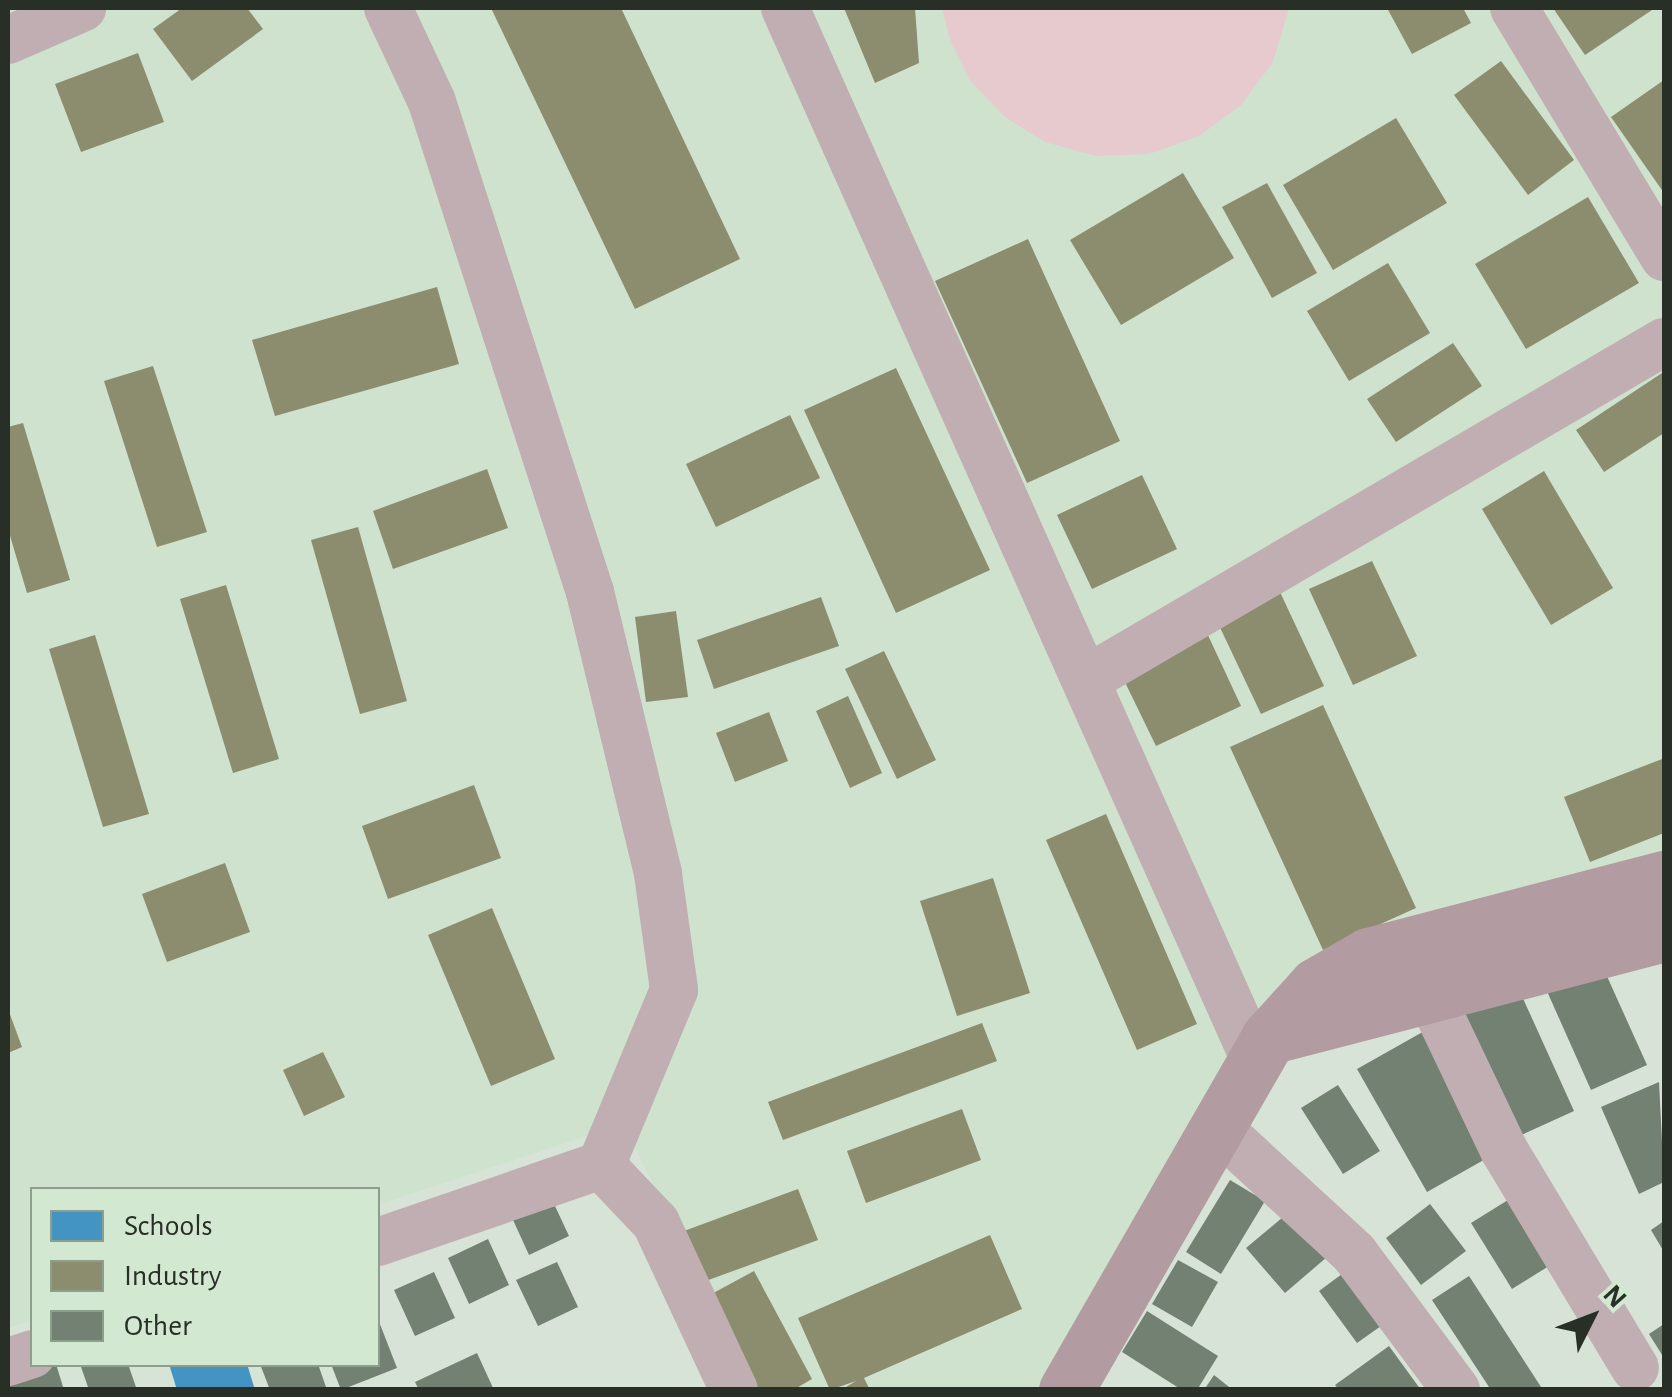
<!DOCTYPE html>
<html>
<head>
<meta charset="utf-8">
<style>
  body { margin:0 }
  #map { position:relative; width:1672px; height:1397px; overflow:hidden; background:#d7e3d6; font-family:"Alegreya Sans",sans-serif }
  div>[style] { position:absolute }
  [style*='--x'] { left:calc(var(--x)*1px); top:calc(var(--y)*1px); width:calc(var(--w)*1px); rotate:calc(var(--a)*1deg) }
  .built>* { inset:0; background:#cee2cd }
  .green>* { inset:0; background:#e6cace }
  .schools>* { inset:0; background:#4393c3 }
  .industry>* { inset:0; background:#8c8c6e }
  .building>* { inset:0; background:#728172 }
  .minor>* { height:48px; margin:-24px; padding:0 24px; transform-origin:24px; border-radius:24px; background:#c0aeb2 }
  .major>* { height:55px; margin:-27.5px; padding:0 27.5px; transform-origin:27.5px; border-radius:27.5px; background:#b29ba1 }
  span { translate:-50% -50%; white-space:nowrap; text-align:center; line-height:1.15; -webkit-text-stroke:10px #d3e8d1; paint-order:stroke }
  .frame { position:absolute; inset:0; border:10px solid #272f27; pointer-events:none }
  .legend { position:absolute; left:30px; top:1187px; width:350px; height:180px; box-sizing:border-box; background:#d3e8d1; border:2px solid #8e9e8d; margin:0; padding:12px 18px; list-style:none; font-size:30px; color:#272f27 }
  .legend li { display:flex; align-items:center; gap:20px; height:50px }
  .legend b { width:50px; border:2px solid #8e9e8d }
  .north { position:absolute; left:1542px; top:1267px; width:100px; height:100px; -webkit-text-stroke:8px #d3e8d1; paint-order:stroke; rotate:48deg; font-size:28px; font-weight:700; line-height:40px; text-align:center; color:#272f27 }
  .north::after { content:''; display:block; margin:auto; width:35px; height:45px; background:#272f27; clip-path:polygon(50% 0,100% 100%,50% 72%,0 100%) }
</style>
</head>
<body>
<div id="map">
  <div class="built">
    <div style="clip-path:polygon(8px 8px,1664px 8px,1664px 923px,1295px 1027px,1084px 1389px,757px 1389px,623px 1124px,378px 1205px,378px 1190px,32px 1190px,32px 1320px,8px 1328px)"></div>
  </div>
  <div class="green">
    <div style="clip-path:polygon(942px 8px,1289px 8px,1273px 62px,1241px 105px,1199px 136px,1149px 154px,1096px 156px,1045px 142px,1005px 117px,971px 82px,950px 40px)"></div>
  </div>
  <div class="schools">
    <div style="clip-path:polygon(169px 1364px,247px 1364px,255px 1390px,177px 1390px)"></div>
  </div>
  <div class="industry">
    <div style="clip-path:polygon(182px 8px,247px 8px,263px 29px,192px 81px,153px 29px)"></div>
    <div style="clip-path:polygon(491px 8px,621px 8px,740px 259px,635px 309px)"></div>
    <div style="clip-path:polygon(844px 8px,915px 8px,919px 63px,875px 83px)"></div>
    <div style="clip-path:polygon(1387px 8px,1463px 8px,1471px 23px,1412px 54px)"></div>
    <div style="clip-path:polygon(1553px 8px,1655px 8px,1585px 55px)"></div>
    <div style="clip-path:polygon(138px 53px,164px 122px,81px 152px,55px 84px)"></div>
    <div style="clip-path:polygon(1501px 61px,1574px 160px,1528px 195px,1454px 95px)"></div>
    <div style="clip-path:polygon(1664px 80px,1664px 193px,1611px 117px)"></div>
    <div style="clip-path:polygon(1396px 118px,1447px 203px,1333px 270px,1283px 185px)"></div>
    <div style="clip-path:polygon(1183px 173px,1234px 258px,1121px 325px,1070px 240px)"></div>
    <div style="clip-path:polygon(1267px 183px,1317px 273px,1272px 298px,1222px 207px)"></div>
    <div style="clip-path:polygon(1588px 197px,1639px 283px,1526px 349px,1475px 264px)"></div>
    <div style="clip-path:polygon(1028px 239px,1120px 441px,1027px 483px,935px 281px)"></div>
    <div style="clip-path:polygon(1388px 263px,1430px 333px,1349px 381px,1307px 311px)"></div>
    <div style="clip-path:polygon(437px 287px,459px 364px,275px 416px,252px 340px)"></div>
    <div style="clip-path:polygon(1453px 343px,1482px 386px,1396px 442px,1367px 399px)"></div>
    <div style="clip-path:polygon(153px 366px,207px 532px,157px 547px,104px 381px)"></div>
    <div style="clip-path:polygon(896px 368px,990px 570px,896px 613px,804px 410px)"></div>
    <div style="clip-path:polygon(1662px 373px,1664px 433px,1604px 472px,1576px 430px)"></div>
    <div style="clip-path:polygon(790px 415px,820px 478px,716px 527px,686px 464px)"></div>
    <div style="clip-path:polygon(23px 423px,70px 580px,27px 593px,8px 529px,8px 427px)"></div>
    <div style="clip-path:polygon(487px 469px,508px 528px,393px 569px,373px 511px)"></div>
    <div style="clip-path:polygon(1544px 471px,1613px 588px,1551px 625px,1482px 509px)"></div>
    <div style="clip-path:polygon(1142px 475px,1177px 549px,1092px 589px,1057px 515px)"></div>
    <div style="clip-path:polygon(358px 527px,407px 701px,360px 714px,311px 540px)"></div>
    <div style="clip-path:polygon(1372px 561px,1417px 656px,1353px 685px,1309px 589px)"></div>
    <div style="clip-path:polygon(226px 585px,279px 759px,233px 773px,180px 599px)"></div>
    <div style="clip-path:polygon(1279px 590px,1324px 686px,1261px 714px,1216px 619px)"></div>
    <div style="clip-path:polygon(821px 597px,839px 646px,714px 689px,697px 640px)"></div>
    <div style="clip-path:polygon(676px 611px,688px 697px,646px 702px,635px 617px)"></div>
    <div style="clip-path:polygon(1206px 631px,1241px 706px,1156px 746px,1120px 672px)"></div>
    <div style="clip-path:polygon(95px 635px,149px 814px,103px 827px,49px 649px)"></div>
    <div style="clip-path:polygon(884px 651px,936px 760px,897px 779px,845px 669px)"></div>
    <div style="clip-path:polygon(848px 696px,882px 773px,850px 788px,816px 711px)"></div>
    <div style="clip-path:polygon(1323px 705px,1416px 908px,1323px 950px,1230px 747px)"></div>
    <div style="clip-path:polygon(769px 712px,788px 761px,735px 782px,716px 733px)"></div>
    <div style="clip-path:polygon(1662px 759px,1664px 833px,1590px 862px,1564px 797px)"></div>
    <div style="clip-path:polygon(474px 785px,501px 858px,388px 899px,362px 826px)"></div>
    <div style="clip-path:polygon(1106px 814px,1197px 1024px,1137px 1050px,1046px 840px)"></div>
    <div style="clip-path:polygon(225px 863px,250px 932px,167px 962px,142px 894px)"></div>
    <div style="clip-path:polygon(993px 878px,1030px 993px,957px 1016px,920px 901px)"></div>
    <div style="clip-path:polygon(492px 908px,555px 1059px,491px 1086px,428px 935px)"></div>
    <div style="clip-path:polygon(8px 1009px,22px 1047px,8px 1053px)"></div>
    <div style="clip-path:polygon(982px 1023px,997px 1061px,783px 1140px,768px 1102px)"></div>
    <div style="clip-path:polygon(323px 1052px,345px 1097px,304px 1116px,283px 1070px)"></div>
    <div style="clip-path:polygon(962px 1109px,981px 1160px,866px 1203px,847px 1151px)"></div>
    <div style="clip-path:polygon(798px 1189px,818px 1240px,703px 1282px,684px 1231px)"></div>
    <div style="clip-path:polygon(990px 1235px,1022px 1309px,864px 1378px,870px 1390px,841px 1390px,856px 1381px,830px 1390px,798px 1318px)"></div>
    <div style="clip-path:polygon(754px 1271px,812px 1379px,793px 1390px,756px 1390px,706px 1297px)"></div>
  </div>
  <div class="building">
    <div style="clip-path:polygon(1601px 963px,1647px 1065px,1591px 1090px,1546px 989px)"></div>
    <div style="clip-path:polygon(1516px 983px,1574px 1111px,1517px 1137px,1459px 1009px)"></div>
    <div style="clip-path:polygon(1435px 1025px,1505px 1148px,1427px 1192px,1357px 1069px)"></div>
    <div style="clip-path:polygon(1659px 1082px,1664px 1182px,1639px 1194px,1601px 1107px)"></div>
    <div style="clip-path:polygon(1338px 1085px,1380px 1151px,1343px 1174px,1301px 1108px)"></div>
    <div style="clip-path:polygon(1230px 1180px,1265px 1201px,1221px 1274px,1186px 1252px)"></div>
    <div style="clip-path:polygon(548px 1191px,569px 1236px,529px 1255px,508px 1209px)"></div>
    <div style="clip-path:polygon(1508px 1200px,1549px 1266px,1512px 1289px,1471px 1223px)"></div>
    <div style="clip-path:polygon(1430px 1204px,1466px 1251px,1421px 1285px,1386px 1238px)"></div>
    <div style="clip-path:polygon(1289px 1212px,1327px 1257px,1285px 1293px,1246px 1248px)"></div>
    <div style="clip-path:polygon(1664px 1221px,1664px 1252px,1651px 1230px)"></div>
    <div style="clip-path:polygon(488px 1239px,509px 1285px,469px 1304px,448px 1258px)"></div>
    <div style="clip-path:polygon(1178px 1260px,1218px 1282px,1192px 1327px,1152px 1304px)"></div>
    <div style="clip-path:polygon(557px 1262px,578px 1307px,538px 1326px,516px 1280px)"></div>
    <div style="clip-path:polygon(434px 1272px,455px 1318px,415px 1336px,394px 1290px)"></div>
    <div style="clip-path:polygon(1342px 1274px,1381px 1326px,1357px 1343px,1319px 1291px)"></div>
    <div style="clip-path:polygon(1469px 1276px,1543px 1390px,1491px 1390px,1432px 1300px)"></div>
    <div style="clip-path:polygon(1147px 1311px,1218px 1356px,1197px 1390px,1182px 1390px,1122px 1352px)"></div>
    <div style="clip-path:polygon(378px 1319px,397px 1368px,341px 1390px,331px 1364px,378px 1364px)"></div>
    <div style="clip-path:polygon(1664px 1324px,1664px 1358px,1649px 1334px)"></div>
    <div style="clip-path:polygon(1389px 1346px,1421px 1390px,1339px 1390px,1335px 1385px)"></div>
    <div style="clip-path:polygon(477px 1353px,494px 1390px,419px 1390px,415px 1382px)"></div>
    <div style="clip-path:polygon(34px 1364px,56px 1364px,64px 1390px,8px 1390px,8px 1373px)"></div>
    <div style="clip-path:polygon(80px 1364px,128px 1364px,137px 1390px,89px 1390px)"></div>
    <div style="clip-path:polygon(260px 1364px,318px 1364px,327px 1390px,270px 1390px)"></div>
    <div style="clip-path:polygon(1214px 1375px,1233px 1390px,1204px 1390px)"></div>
  </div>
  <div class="minor">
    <div style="--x:388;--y:8;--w:104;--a:64.9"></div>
    <div style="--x:432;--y:102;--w:515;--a:72.13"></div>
    <div style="--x:590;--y:592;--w:290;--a:76.4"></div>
    <div style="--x:658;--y:874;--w:117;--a:82.1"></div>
    <div style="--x:674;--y:990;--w:190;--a:112.6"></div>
    <div style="--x:785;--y:8;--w:1152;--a:65.93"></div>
    <div style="--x:1514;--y:8;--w:291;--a:58.9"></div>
    <div style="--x:8;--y:40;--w:81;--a:-23.4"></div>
    <div style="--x:1087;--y:679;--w:668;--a:-30.29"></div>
    <div style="--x:1430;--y:995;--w:172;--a:64.5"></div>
    <div style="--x:1504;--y:1150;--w:254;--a:59"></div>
    <div style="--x:1217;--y:1127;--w:186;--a:42.6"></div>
    <div style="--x:1354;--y:1253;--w:171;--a:53.3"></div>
    <div style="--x:378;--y:1242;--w:236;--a:-19"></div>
    <div style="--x:601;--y:1165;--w:80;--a:46.5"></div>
    <div style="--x:656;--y:1223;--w:184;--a:65"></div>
    <div style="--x:8;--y:1362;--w:25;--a:-18"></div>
  </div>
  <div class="major">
    <div style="--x:1269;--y:1037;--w:408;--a:-14.6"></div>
    <div style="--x:1066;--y:1390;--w:407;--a:-60.1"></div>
    <div style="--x:1269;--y:1037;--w:70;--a:-47.9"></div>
    <div style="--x:1316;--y:985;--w:60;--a:-30"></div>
    <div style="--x:1368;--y:955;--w:306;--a:-14.6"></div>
  </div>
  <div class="frame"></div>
  <ul class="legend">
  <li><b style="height:28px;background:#4393c3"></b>Schools</li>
  <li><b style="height:28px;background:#8c8c6e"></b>Industry</li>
  <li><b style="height:28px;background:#728172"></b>Other</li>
  </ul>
  <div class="north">N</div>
</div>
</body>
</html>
